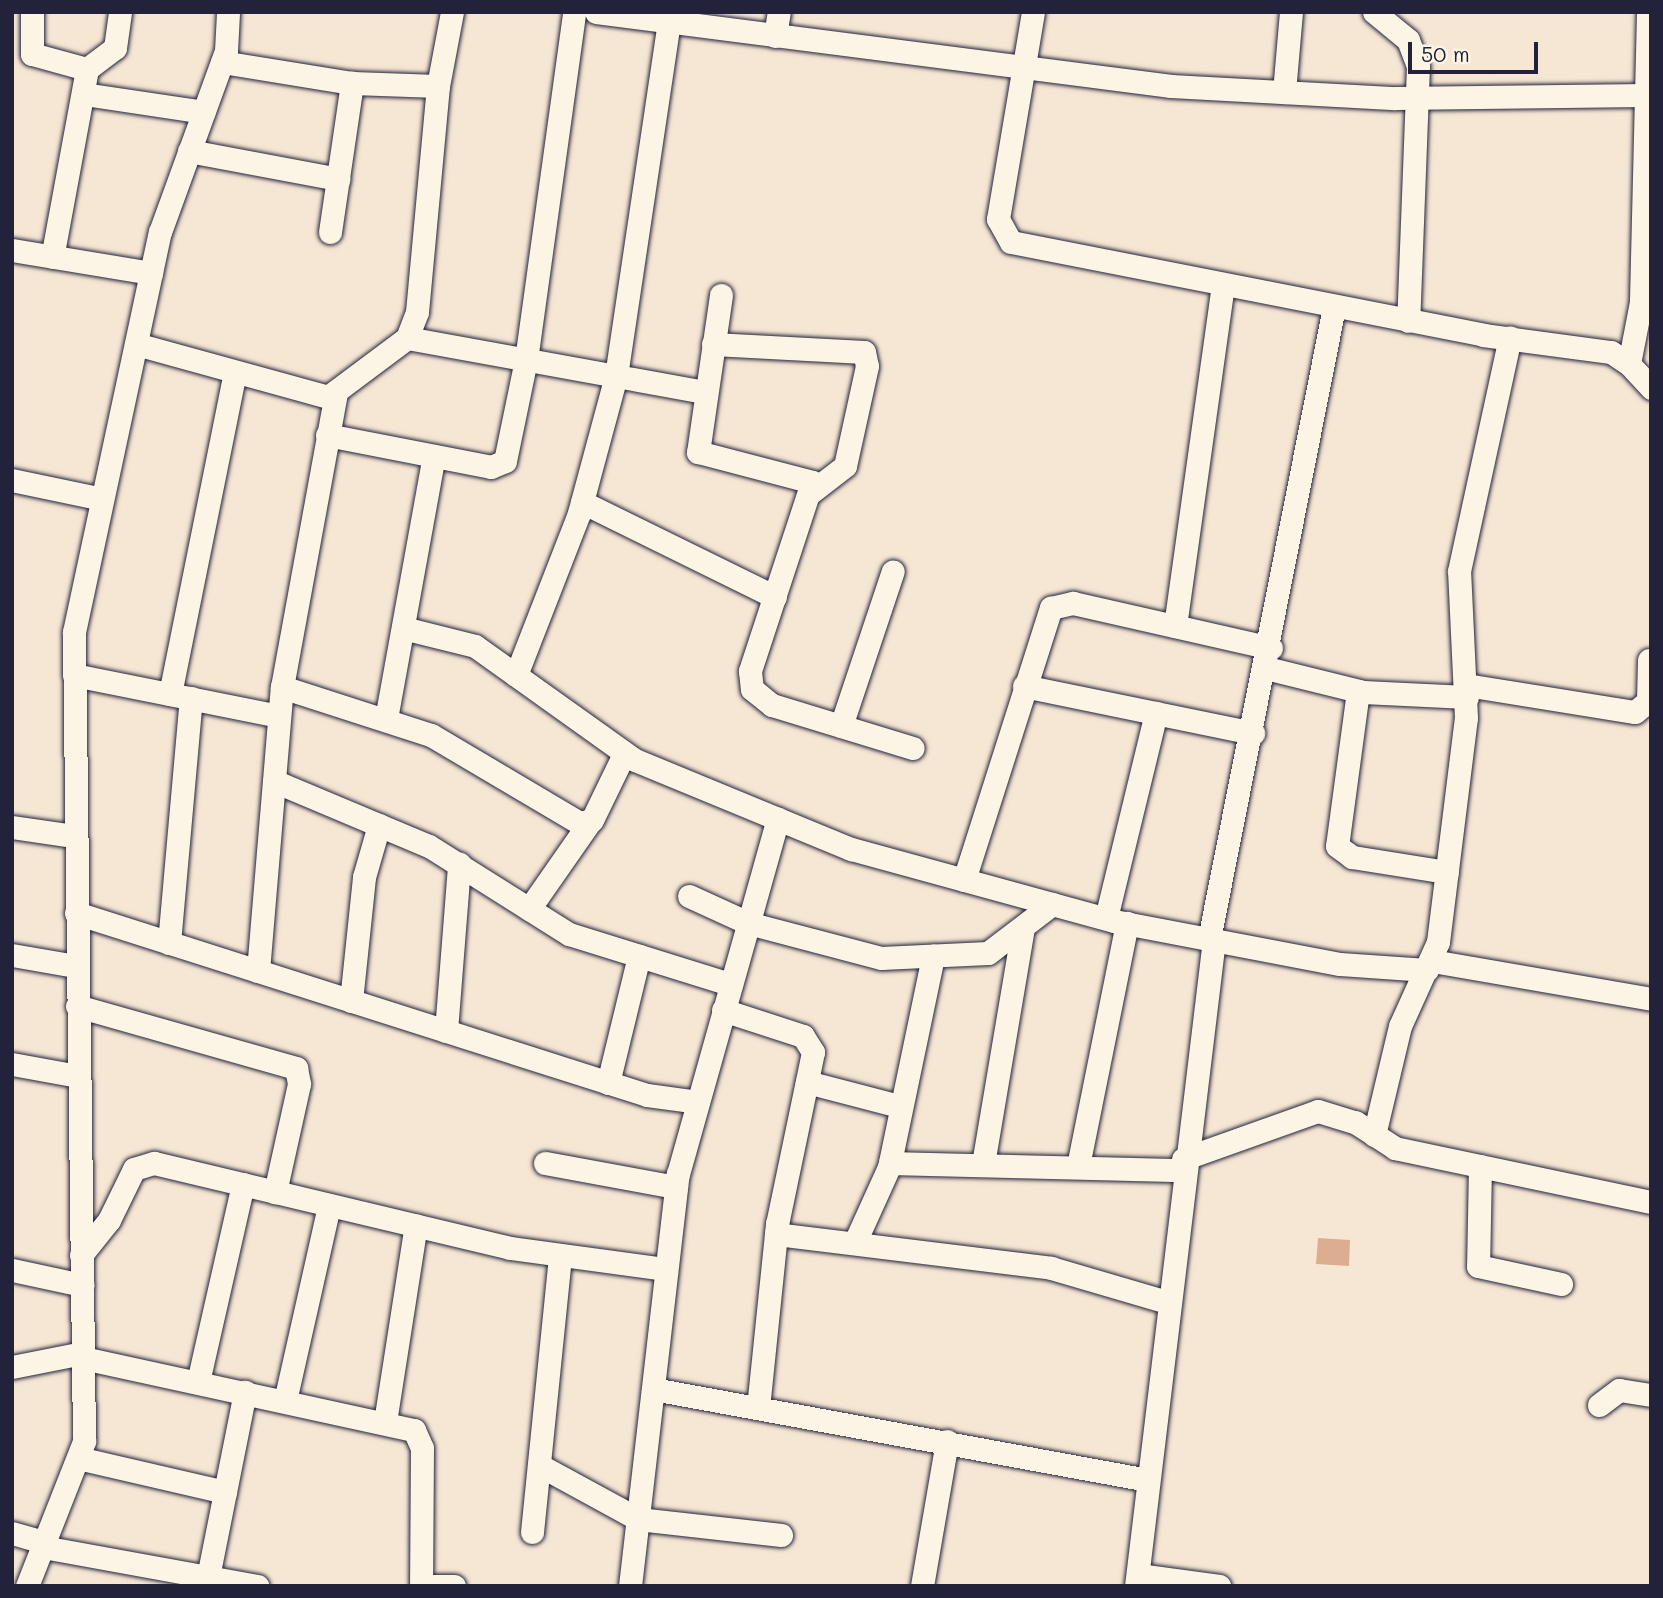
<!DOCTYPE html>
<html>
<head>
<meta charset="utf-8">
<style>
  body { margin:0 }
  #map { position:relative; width:1663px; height:1598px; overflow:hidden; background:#f6e7d4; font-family:Mali,sans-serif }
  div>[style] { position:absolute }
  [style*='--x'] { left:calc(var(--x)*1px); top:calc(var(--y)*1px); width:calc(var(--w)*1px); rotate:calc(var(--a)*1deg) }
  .building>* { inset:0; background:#ddad8f }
  .roads { filter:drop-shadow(0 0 2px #22223b) drop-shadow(0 0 2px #22223b) }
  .minor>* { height:23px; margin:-11.5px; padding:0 11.5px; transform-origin:11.5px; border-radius:11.5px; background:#fcf5e5 }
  span { translate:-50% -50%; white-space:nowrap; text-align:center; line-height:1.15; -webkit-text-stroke:5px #fcf5e5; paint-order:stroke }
  .frame { position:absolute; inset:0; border:14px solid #22223b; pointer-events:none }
  .scale { position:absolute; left:1408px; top:42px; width:130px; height:32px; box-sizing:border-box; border:4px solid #22223b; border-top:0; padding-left:9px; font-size:21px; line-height:24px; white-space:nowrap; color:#22223b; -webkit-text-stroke:5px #fcf5e5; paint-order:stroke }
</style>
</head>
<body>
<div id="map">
  <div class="building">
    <div style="clip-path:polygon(1318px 1238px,1350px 1240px,1349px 1266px,1316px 1264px)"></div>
  </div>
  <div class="roads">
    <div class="minor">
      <div style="--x:32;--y:12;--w:42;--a:90"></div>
      <div style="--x:32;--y:54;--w:57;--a:15.3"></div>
      <div style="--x:87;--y:69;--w:191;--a:100.5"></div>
      <div style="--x:596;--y:12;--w:580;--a:7.33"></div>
      <div style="--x:1171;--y:86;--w:225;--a:3.1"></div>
      <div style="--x:1396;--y:98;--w:250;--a:-0.7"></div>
      <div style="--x:1646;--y:95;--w:207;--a:91.4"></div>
      <div style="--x:1641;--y:302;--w:63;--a:101"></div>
      <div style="--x:1629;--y:364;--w:33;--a:47"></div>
      <div style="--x:1033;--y:12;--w:210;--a:99.6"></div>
      <div style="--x:998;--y:219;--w:26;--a:61"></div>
      <div style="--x:1011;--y:242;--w:481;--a:11.1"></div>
      <div style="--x:1483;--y:335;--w:129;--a:7.6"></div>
      <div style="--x:1611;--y:352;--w:22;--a:34"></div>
      <div style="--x:1374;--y:12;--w:44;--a:39.5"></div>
      <div style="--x:1408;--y:40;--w:28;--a:69"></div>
      <div style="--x:1418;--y:66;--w:255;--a:92.2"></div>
      <div style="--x:775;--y:36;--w:24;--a:-81"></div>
      <div style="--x:222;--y:62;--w:132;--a:9.2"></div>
      <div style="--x:352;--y:83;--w:86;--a:2"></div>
      <div style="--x:87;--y:69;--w:35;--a:-37"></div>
      <div style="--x:115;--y:48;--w:36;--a:-82"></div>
      <div style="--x:1284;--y:92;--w:80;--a:-85"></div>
      <div style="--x:84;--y:94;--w:121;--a:8.5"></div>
      <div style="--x:1646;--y:95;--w:83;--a:-88.6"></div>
      <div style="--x:189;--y:151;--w:152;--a:10.6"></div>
      <div style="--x:330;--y:232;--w:151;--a:-81.6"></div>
      <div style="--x:12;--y:250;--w:141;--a:9.4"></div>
      <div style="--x:721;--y:295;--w:159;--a:98.3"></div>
      <div style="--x:698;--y:452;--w:118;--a:14.7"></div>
      <div style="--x:812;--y:482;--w:199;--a:108.2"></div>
      <div style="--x:750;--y:671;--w:18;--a:84"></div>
      <div style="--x:752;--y:689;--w:26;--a:39"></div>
      <div style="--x:772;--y:705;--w:147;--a:17"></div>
      <div style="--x:407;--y:338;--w:303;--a:10.3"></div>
      <div style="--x:136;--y:344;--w:199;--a:15.4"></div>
      <div style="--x:328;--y:397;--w:99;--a:-36.8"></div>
      <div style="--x:407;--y:338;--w:28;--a:-69"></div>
      <div style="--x:417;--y:312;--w:227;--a:-84.7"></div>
      <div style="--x:438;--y:86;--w:75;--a:-79.3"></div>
      <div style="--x:713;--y:344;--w:151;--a:3"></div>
      <div style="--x:864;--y:352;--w:14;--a:78"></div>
      <div style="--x:867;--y:366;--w:102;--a:102.4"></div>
      <div style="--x:845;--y:466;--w:44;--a:142.4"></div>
      <div style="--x:327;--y:435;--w:167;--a:11"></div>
      <div style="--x:491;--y:467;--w:15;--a:-23"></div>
      <div style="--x:505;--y:461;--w:103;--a:-78.3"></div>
      <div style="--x:526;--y:360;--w:351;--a:-82.1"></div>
      <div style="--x:12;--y:480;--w:92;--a:11.9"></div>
      <div style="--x:582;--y:502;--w:215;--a:26.2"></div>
      <div style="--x:1175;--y:626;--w:343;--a:-82"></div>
      <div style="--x:403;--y:628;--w:74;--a:14"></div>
      <div style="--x:475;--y:646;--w:196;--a:35.5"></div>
      <div style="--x:635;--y:760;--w:234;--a:22.4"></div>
      <div style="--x:851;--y:849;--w:273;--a:15.3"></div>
      <div style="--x:1114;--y:921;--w:230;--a:10.8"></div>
      <div style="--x:1340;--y:964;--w:87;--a:3.9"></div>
      <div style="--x:1266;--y:668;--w:100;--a:13.9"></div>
      <div style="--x:1363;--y:692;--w:104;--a:2.8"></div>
      <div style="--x:74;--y:675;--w:209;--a:11.3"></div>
      <div style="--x:516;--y:675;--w:174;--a:-68.7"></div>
      <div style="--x:579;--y:513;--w:142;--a:-74.9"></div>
      <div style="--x:616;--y:376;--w:357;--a:-81.5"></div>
      <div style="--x:1466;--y:685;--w:171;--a:9.1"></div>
      <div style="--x:1635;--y:712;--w:17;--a:-40"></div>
      <div style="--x:1648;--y:701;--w:41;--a:-88.6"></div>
      <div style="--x:1024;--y:686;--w:234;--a:11.6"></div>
      <div style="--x:282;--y:687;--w:157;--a:17.9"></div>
      <div style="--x:431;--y:735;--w:173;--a:30.6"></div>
      <div style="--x:580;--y:823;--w:12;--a:-14"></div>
      <div style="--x:592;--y:820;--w:73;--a:-64.1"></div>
      <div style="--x:1358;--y:691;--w:156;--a:97.7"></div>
      <div style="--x:1337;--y:846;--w:19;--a:36"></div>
      <div style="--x:1352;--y:857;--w:96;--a:9"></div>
      <div style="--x:170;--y:694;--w:328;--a:-78.6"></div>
      <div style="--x:386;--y:719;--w:267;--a:-79.7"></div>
      <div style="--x:841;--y:726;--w:163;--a:-71.5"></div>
      <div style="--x:274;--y:781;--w:168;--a:22.8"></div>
      <div style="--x:429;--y:846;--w:165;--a:32.2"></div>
      <div style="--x:569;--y:934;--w:169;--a:17.3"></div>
      <div style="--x:12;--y:827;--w:63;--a:8.3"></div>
      <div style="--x:964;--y:880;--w:286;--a:-72.3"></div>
      <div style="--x:1051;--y:608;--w:23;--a:-13"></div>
      <div style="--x:1073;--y:603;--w:203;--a:12.8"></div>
      <div style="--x:689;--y:896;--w:65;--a:24.6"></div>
      <div style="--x:748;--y:923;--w:138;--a:14.7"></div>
      <div style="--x:881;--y:958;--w:107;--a:-2.7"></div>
      <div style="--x:988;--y:953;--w:81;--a:-37.4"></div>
      <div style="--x:529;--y:909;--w:105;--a:-55.1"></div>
      <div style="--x:76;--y:913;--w:599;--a:17.68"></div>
      <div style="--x:647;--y:1095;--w:51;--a:7.8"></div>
      <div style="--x:1106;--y:918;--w:211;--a:-76.3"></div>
      <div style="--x:1209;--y:939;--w:644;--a:-78.81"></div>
      <div style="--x:169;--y:943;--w:246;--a:-84.9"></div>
      <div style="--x:12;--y:955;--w:65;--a:9.8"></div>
      <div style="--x:1432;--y:961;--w:222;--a:9.8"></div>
      <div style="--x:258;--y:971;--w:285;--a:-85.2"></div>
      <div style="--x:282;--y:687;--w:298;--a:-79.6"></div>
      <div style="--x:351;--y:1001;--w:125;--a:-84"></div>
      <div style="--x:364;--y:877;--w:54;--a:-73.9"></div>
      <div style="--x:77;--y:1006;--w:228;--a:15.8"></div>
      <div style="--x:296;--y:1068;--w:16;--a:79"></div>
      <div style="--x:299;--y:1084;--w:111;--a:102.5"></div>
      <div style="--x:723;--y:1010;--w:84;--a:18"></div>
      <div style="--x:803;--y:1036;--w:19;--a:58"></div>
      <div style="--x:813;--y:1052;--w:176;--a:101.8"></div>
      <div style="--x:777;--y:1224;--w:185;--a:95.9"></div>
      <div style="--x:446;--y:1031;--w:168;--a:-85.5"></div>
      <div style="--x:12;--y:1064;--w:67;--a:10.3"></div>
      <div style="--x:807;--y:1082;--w:95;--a:14.6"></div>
      <div style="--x:608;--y:1083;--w:131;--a:-76.3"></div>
      <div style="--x:1374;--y:1135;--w:112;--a:-76.6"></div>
      <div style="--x:1400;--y:1026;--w:92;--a:-65.7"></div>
      <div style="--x:1438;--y:942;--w:226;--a:-82.9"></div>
      <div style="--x:1466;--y:718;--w:147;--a:-92.7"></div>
      <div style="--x:1459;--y:571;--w:239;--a:-77.7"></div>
      <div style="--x:1183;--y:1159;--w:143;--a:-19.6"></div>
      <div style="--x:1318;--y:1111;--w:39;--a:17"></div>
      <div style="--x:1355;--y:1122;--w:48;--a:33"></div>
      <div style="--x:1395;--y:1148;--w:262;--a:11.9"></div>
      <div style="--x:545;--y:1163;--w:133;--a:10.4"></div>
      <div style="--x:890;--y:1163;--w:292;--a:1.4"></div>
      <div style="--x:983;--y:1164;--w:239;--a:-80.4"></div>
      <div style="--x:1078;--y:1166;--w:248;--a:-78.6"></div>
      <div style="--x:1480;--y:1166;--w:100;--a:91.1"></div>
      <div style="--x:1478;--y:1266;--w:85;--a:12.2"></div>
      <div style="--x:776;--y:1234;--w:277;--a:7"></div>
      <div style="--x:1051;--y:1268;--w:121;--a:16.3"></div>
      <div style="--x:855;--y:1242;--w:82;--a:-65.6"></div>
      <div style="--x:889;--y:1167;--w:216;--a:-78.2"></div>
      <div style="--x:81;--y:1255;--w:45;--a:-51.3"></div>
      <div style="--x:109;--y:1220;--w:57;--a:-63.9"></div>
      <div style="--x:134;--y:1169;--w:21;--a:-17"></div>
      <div style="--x:154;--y:1163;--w:366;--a:13.4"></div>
      <div style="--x:510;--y:1248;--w:157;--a:7.7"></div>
      <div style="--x:12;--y:1270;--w:72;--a:12.1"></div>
      <div style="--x:83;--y:1358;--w:339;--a:12.3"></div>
      <div style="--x:414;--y:1430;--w:20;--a:66"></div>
      <div style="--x:422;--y:1448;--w:138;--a:90.4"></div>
      <div style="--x:12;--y:1367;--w:72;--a:-11.2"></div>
      <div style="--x:198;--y:1382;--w:203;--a:-77.2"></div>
      <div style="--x:653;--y:1389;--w:503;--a:10.42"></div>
      <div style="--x:285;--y:1401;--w:201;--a:-77.3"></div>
      <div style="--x:1599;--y:1405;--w:25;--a:-37"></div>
      <div style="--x:1619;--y:1390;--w:32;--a:9"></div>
      <div style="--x:385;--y:1422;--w:199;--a:-81.1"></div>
      <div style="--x:78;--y:1458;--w:151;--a:13"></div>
      <div style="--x:539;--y:1465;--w:113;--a:28.6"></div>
      <div style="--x:638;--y:1519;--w:144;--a:6.4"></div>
      <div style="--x:532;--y:1532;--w:278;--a:-84.2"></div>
      <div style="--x:12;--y:1533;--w:33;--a:16"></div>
      <div style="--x:43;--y:1547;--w:218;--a:10.3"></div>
      <div style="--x:1138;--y:1575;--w:82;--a:7.7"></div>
      <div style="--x:208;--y:1577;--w:189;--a:-78.7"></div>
      <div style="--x:27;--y:1586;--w:156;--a:-68.5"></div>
      <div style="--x:84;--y:1441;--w:809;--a:-90.71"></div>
      <div style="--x:74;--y:632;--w:409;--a:-77.9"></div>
      <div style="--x:160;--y:232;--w:193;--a:-70"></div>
      <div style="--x:226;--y:51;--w:39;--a:-87"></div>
      <div style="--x:424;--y:1586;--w:30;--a:0"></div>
      <div style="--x:630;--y:1586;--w:415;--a:-83.4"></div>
      <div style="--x:678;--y:1174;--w:369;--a:-74.3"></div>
      <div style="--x:922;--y:1586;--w:147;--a:-80.2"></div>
      <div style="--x:1136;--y:1586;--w:651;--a:-83.12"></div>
    </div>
  </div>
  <div class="frame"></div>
  <div class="scale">50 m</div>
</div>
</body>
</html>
